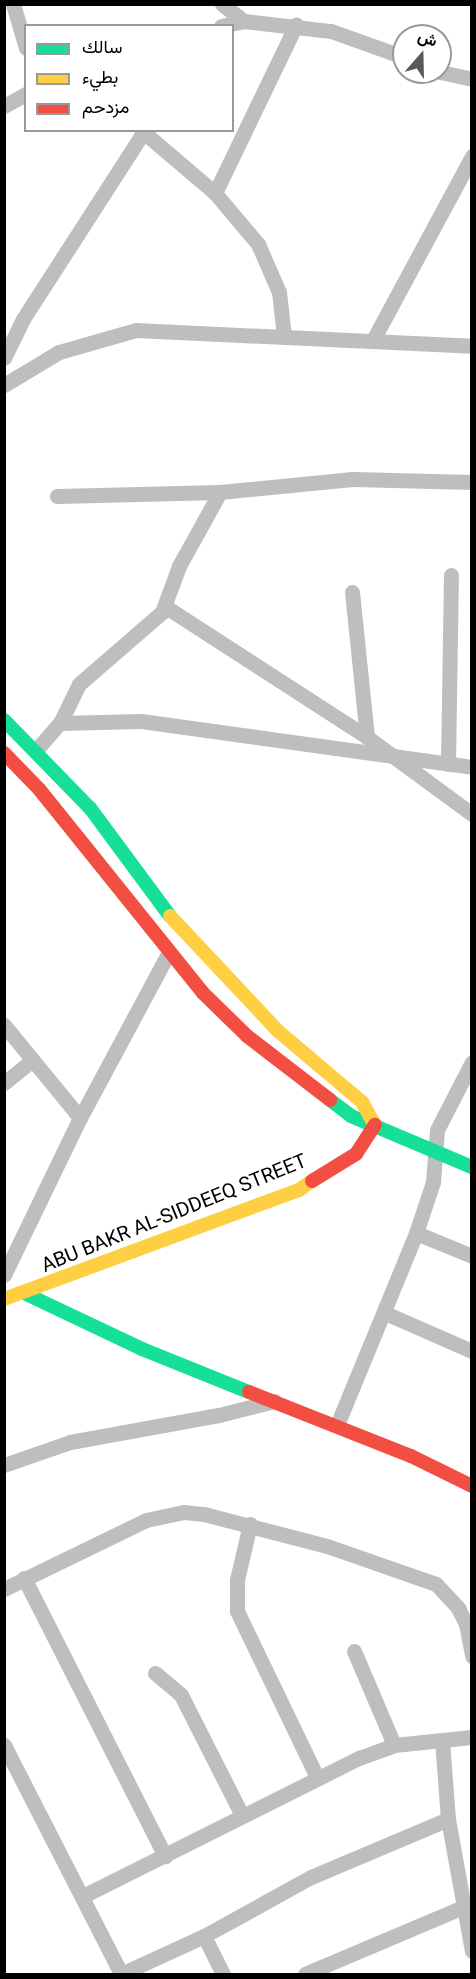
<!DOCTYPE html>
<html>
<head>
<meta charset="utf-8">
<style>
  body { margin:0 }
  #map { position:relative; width:476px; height:1979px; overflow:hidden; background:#fff; font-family:Roboto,Vazirmatn,sans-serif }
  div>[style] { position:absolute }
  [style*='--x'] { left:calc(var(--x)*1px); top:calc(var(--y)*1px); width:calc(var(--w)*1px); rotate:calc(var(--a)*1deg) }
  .street>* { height:15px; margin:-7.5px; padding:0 7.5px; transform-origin:7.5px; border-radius:7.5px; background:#bebebe }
  .fast>* { height:14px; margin:-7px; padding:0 7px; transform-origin:7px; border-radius:7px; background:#16e098 }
  .slow>* { height:14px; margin:-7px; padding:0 7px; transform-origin:7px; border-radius:7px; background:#ffcf43 }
  .jam>* { height:14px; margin:-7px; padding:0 7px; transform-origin:7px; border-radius:7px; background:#f24e42 }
  span { translate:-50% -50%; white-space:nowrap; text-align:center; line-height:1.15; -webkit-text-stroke:6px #fff; paint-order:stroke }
  .street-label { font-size:20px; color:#000 }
  .frame { position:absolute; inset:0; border:6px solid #000; pointer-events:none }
  .legend { position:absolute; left:24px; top:24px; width:210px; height:108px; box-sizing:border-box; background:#fff; border:2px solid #999; margin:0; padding:8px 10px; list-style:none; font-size:18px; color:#000 }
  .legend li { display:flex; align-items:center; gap:12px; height:30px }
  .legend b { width:30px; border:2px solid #999 }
  .north { position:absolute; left:392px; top:24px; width:60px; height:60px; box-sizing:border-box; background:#fff; border:2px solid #999; border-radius:50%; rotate:20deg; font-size:16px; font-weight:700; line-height:24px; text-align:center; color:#000 }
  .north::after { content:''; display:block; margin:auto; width:21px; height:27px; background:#595959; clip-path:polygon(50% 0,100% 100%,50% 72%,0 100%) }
</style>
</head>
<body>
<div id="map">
  <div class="street">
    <div style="--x:13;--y:4;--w:46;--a:73.5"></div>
    <div style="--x:222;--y:4;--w:28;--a:38"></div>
    <div style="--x:244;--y:21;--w:88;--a:6.6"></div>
    <div style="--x:331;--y:31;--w:77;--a:19.6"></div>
    <div style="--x:221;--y:26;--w:24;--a:-12"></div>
    <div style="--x:440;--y:72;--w:33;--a:12"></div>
    <div style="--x:4;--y:106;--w:25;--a:-29"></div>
    <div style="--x:141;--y:130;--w:97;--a:40.4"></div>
    <div style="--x:215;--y:193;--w:67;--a:49.9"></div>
    <div style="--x:258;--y:244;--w:52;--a:66.4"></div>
    <div style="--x:279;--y:292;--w:44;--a:83.5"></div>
    <div style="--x:215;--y:193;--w:187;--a:-64.3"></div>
    <div style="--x:373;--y:340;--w:209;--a:-61.7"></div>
    <div style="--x:4;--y:358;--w:43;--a:-64"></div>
    <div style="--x:23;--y:319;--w:221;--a:-57.2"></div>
    <div style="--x:4;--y:385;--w:64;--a:-31"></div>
    <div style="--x:59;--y:352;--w:80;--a:-15.9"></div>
    <div style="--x:136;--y:330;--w:336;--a:2.7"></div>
    <div style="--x:57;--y:496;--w:163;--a:-1.4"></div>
    <div style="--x:220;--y:492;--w:133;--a:-5.6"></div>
    <div style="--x:352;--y:479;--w:120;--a:1.4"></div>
    <div style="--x:352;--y:592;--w:146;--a:84.1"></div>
    <div style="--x:166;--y:607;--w:239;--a:32.9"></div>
    <div style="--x:367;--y:737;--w:130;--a:36.3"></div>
    <div style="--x:60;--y:723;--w:81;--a:-1.4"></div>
    <div style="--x:141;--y:721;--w:334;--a:7.9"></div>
    <div style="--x:37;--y:749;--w:35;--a:-49"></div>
    <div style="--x:60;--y:723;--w:43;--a:-64"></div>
    <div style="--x:79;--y:684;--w:110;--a:-40.9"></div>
    <div style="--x:162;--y:612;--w:49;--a:-69.7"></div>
    <div style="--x:179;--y:566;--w:85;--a:-61"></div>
    <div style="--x:448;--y:764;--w:189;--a:-89.1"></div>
    <div style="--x:4;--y:1025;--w:120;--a:50.7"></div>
    <div style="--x:4;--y:1083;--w:35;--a:-39"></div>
    <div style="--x:416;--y:1233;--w:61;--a:22.3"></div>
    <div style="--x:4;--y:1275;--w:174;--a:-64.2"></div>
    <div style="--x:80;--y:1118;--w:188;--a:-61.8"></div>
    <div style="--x:385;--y:1313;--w:95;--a:23.6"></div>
    <div style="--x:337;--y:1425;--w:208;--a:-67.6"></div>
    <div style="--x:416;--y:1233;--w:54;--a:-71.6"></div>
    <div style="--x:433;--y:1182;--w:52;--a:-85.6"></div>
    <div style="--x:437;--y:1130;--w:76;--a:-62.8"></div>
    <div style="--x:4;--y:1465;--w:70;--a:-19.2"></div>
    <div style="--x:70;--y:1442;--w:151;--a:-10.3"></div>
    <div style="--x:219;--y:1415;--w:57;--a:-14.3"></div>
    <div style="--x:250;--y:1524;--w:57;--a:103.1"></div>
    <div style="--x:237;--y:1580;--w:31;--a:90"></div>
    <div style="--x:237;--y:1611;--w:184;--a:64.3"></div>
    <div style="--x:24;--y:1578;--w:312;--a:63.1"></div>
    <div style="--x:4;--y:1589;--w:158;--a:-25.9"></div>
    <div style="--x:146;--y:1520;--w:39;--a:-12"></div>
    <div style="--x:184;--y:1512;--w:20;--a:6"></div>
    <div style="--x:204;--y:1514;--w:127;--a:14.6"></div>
    <div style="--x:327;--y:1546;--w:115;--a:19.2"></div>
    <div style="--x:436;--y:1584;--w:33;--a:47"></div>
    <div style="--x:458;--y:1608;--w:18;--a:63"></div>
    <div style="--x:466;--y:1624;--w:33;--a:79"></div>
    <div style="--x:354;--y:1651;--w:102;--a:66.9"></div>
    <div style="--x:155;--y:1673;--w:34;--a:40"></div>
    <div style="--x:181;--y:1695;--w:135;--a:63.1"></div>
    <div style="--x:442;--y:1740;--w:79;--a:85.7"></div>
    <div style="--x:448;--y:1819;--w:134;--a:79.7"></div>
    <div style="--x:4;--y:1745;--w:257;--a:62.9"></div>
    <div style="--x:83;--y:1896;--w:309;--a:-26.6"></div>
    <div style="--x:359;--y:1758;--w:37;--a:-20"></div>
    <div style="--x:394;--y:1745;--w:78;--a:-5.9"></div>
    <div style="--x:204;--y:1936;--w:42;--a:63.4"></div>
    <div style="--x:121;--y:1974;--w:91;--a:-24.6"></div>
    <div style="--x:204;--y:1936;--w:122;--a:-28.9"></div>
    <div style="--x:311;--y:1877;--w:149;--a:-22.9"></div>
    <div style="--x:305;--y:1974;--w:172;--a:-23"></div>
  </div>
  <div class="fast">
    <div style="--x:4;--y:720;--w:123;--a:45.7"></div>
    <div style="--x:90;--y:808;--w:134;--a:53.5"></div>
    <div style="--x:330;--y:1100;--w:26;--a:37"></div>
    <div style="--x:351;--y:1116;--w:131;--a:22.9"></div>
    <div style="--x:24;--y:1293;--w:131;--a:25.4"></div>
    <div style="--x:142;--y:1349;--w:115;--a:21.9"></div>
  </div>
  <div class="slow">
    <div style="--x:170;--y:916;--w:158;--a:46.8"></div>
    <div style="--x:278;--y:1031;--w:110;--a:40.2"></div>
    <div style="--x:362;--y:1102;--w:26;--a:61"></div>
    <div style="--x:4;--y:1299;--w:314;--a:-20.3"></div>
    <div style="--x:299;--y:1190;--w:16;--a:-35"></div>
  </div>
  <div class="jam">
    <div style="--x:4;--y:753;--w:50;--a:45.8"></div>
    <div style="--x:39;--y:789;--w:262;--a:51.2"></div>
    <div style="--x:203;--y:993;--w:62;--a:44.3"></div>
    <div style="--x:247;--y:1036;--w:105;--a:37.6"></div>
    <div style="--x:312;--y:1181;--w:52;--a:-31.5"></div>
    <div style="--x:356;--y:1154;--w:35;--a:-57"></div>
    <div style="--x:249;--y:1392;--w:174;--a:21.6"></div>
    <div style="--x:411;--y:1456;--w:68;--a:26.2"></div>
  </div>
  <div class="street-label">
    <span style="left:174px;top:1213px;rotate:-22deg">ABU BAKR AL-SIDDEEQ STREET</span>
  </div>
  <div class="frame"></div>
  <ul class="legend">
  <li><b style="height:8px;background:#16e098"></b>سالك</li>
  <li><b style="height:8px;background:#ffcf43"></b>بطيء</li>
  <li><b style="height:8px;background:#f24e42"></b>مزدحم</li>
  </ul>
  <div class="north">ش</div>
</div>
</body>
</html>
